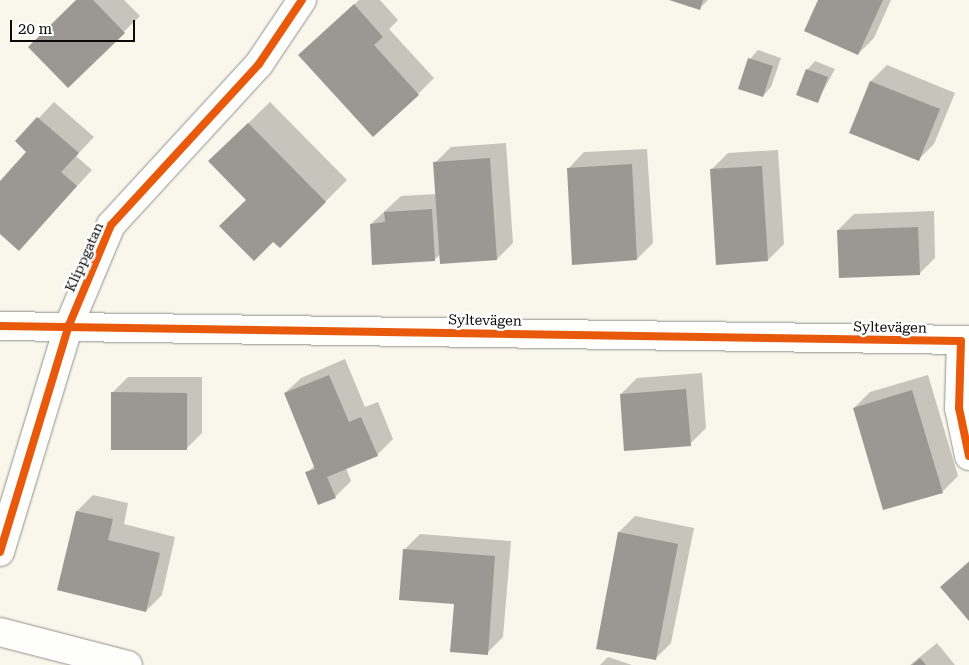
<!DOCTYPE html>
<html>
<head>
<meta charset="utf-8">
<style>
  body { margin:0 }
  #map { position:relative; width:969px; height:665px; overflow:hidden; background:#f9f6ec; font-family:"Roboto Serif",serif }
  div>[style] { position:absolute }
  [style*='--x'] { left:calc(var(--x)*1px); top:calc(var(--y)*1px); width:calc(var(--w)*1px); rotate:calc(var(--a)*1deg) }
  .shadow>* { inset:0; background:#0003 }
  .building>* { inset:0; background:#9b9893 }
  .roads { filter:drop-shadow(0 0 1px #92908c) drop-shadow(0 0 1px #92908c) }
  .minor>* { height:28px; margin:-14px; padding:0 14px; transform-origin:14px; border-radius:14px; background:#fefefc }
  .cycleway>* { height:8px; margin:-4px; padding:0 4px; transform-origin:4px; border-radius:4px; background:#e8590c }
  span { translate:-50% -50%; white-space:nowrap; text-align:center; line-height:1.15; -webkit-text-stroke:5px #fff; paint-order:stroke }
  .street-label { font-size:14px; color:#0a0a0a }
  .scale { position:absolute; left:10px; top:20px; width:125px; height:22px; box-sizing:border-box; border:2px solid #0a0a0a; border-top:0; padding-left:6px; font-size:15px; line-height:18px; white-space:nowrap; color:#0a0a0a; -webkit-text-stroke:4px #fff; paint-order:stroke }
</style>
</head>
<body>
<div id="map">
  <div class="shadow">
    <div style="clip-path:polygon(77px 0,124px 0,140px 16px,68px 86px)"></div>
    <div style="clip-path:polygon(359px 0,380px 0,398px 20px,389px 29px,434px 78px,418px 94px,300px 55px)"></div>
    <div style="clip-path:polygon(672px 0,708px 0,700px 8px)"></div>
    <div style="clip-path:polygon(819px 0,891px 0,874px 38px,858px 54px)"></div>
    <div style="clip-path:polygon(758px 50px,781px 58px,771px 87px,763px 96px,750px 59px)"></div>
    <div style="clip-path:polygon(815px 61px,835px 69px,817px 102px,807px 70px)"></div>
    <div style="clip-path:polygon(887px 65px,955px 93px,934px 144px,918px 160px,850px 132px,871px 81px)"></div>
    <div style="clip-path:polygon(54px 102px,94px 137px,76px 156px,92px 170px,34px 233px,0 232px,0 183px,28px 152px,17px 141px)"></div>
    <div style="clip-path:polygon(270px 102px,347px 180px,280px 247px,247px 199px,231px 140px)"></div>
    <div style="clip-path:polygon(506px 143px,513px 243px,497px 259px,441px 254px,434px 260px,371px 224px,401px 196px,437px 194px,435px 163px,451px 147px)"></div>
    <div style="clip-path:polygon(647px 149px,653px 243px,637px 259px,568px 169px,584px 152px)"></div>
    <div style="clip-path:polygon(778px 150px,784px 244px,768px 260px,712px 169px,728px 153px)"></div>
    <div style="clip-path:polygon(934px 211px,935px 258px,919px 274px,838px 230px,854px 214px)"></div>
    <div style="clip-path:polygon(345px 359px,365px 407px,378px 402px,393px 439px,377px 455px,346px 468px,351px 481px,335px 497px,307px 473px,315px 465px,285px 393px,301px 378px)"></div>
    <div style="clip-path:polygon(702px 373px,706px 428px,690px 444px,621px 394px,637px 378px)"></div>
    <div style="clip-path:polygon(928px 375px,958px 476px,942px 492px,854px 408px,870px 392px)"></div>
    <div style="clip-path:polygon(128px 377px,202px 377px,202px 433px,186px 449px,112px 393px)"></div>
    <div style="clip-path:polygon(93px 495px,128px 503px,124px 524px,175px 537px,162px 595px,146px 611px,58px 590px,77px 511px)"></div>
    <div style="clip-path:polygon(635px 516px,694px 528px,671px 643px,655px 659px,597px 648px,619px 532px)"></div>
    <div style="clip-path:polygon(420px 534px,511px 541px,503px 637px,487px 653px,455px 603px,404px 550px)"></div>
    <div style="clip-path:polygon(969px 561px,969px 619px,941px 587px)"></div>
    <div style="clip-path:polygon(937px 643px,955px 665px,910px 665px)"></div>
    <div style="clip-path:polygon(608px 657px,632px 665px,600px 665px)"></div>
  </div>
  <div class="building">
    <div style="clip-path:polygon(76px 0,93px 0,125px 33px,68px 88px,28px 47px)"></div>
    <div style="clip-path:polygon(669px 0,703px 0,700px 10px)"></div>
    <div style="clip-path:polygon(818px 0,883px 0,858px 55px,804px 31px)"></div>
    <div style="clip-path:polygon(354px 4px,383px 37px,374px 45px,419px 95px,373px 137px,298px 55px)"></div>
    <div style="clip-path:polygon(748px 58px,773px 66px,763px 97px,738px 89px)"></div>
    <div style="clip-path:polygon(806px 69px,828px 77px,818px 103px,796px 95px)"></div>
    <div style="clip-path:polygon(870px 81px,940px 109px,919px 161px,849px 133px)"></div>
    <div style="clip-path:polygon(37px 117px,79px 153px,61px 172px,77px 186px,19px 251px,0 234px,0 181px,26px 152px,15px 141px)"></div>
    <div style="clip-path:polygon(248px 123px,326px 202px,280px 248px,273px 242px,254px 261px,219px 226px,246px 200px,208px 161px)"></div>
    <div style="clip-path:polygon(490px 158px,497px 260px,440px 264px,433px 162px)"></div>
    <div style="clip-path:polygon(632px 164px,637px 260px,572px 265px,567px 168px)"></div>
    <div style="clip-path:polygon(762px 166px,768px 261px,716px 265px,710px 169px)"></div>
    <div style="clip-path:polygon(432px 209px,435px 261px,372px 265px,370px 224px,385px 222px,384px 212px)"></div>
    <div style="clip-path:polygon(918px 227px,920px 275px,839px 278px,837px 230px)"></div>
    <div style="clip-path:polygon(329px 375px,349px 422px,361px 417px,378px 456px,327px 477px,336px 498px,318px 505px,305px 472px,315px 469px,284px 393px)"></div>
    <div style="clip-path:polygon(686px 389px,691px 446px,624px 451px,620px 394px)"></div>
    <div style="clip-path:polygon(912px 390px,943px 493px,883px 510px,853px 408px)"></div>
    <div style="clip-path:polygon(111px 392px,187px 393px,187px 450px,111px 450px)"></div>
    <div style="clip-path:polygon(76px 511px,113px 519px,108px 540px,160px 553px,146px 612px,57px 590px)"></div>
    <div style="clip-path:polygon(618px 532px,678px 544px,656px 660px,596px 649px)"></div>
    <div style="clip-path:polygon(403px 549px,495px 556px,488px 655px,450px 652px,454px 604px,399px 600px)"></div>
    <div style="clip-path:polygon(969px 562px,969px 621px,940px 587px)"></div>
    <div style="clip-path:polygon(920px 658px,926px 665px,912px 665px)"></div>
  </div>
  <div class="roads">
    <div class="minor">
      <div style="--x:0;--y:326;--w:969;--a:0.83"></div>
      <div style="--x:961;--y:341;--w:67;--a:91.7"></div>
      <div style="--x:959;--y:408;--w:49;--a:78.2"></div>
      <div style="--x:0;--y:552;--w:237;--a:-73.1"></div>
      <div style="--x:69;--y:325;--w:108;--a:-67.2"></div>
      <div style="--x:111;--y:225;--w:219;--a:-47.4"></div>
      <div style="--x:259;--y:64;--w:77;--a:-56.1"></div>
      <div style="--x:0;--y:632;--w:132;--a:14.5"></div>
    </div>
  </div>
  <div class="cycleway">
    <div style="--x:0;--y:326;--w:961;--a:0.89"></div>
    <div style="--x:961;--y:341;--w:67;--a:91.7"></div>
    <div style="--x:959;--y:408;--w:49;--a:78.2"></div>
    <div style="--x:0;--y:552;--w:237;--a:-73.1"></div>
    <div style="--x:69;--y:325;--w:108;--a:-67.2"></div>
    <div style="--x:111;--y:225;--w:219;--a:-47.4"></div>
    <div style="--x:259;--y:64;--w:77;--a:-56.1"></div>
  </div>
  <div class="street-label">
    <span style="left:84px;top:257px;rotate:-66deg">Klippgatan</span>
    <span style="left:485px;top:320px;rotate:1deg">Syltevägen</span>
    <span style="left:890px;top:327px;rotate:1deg">Syltevägen</span>
  </div>
  <div class="scale">20 m</div>
</div>
</body>
</html>
